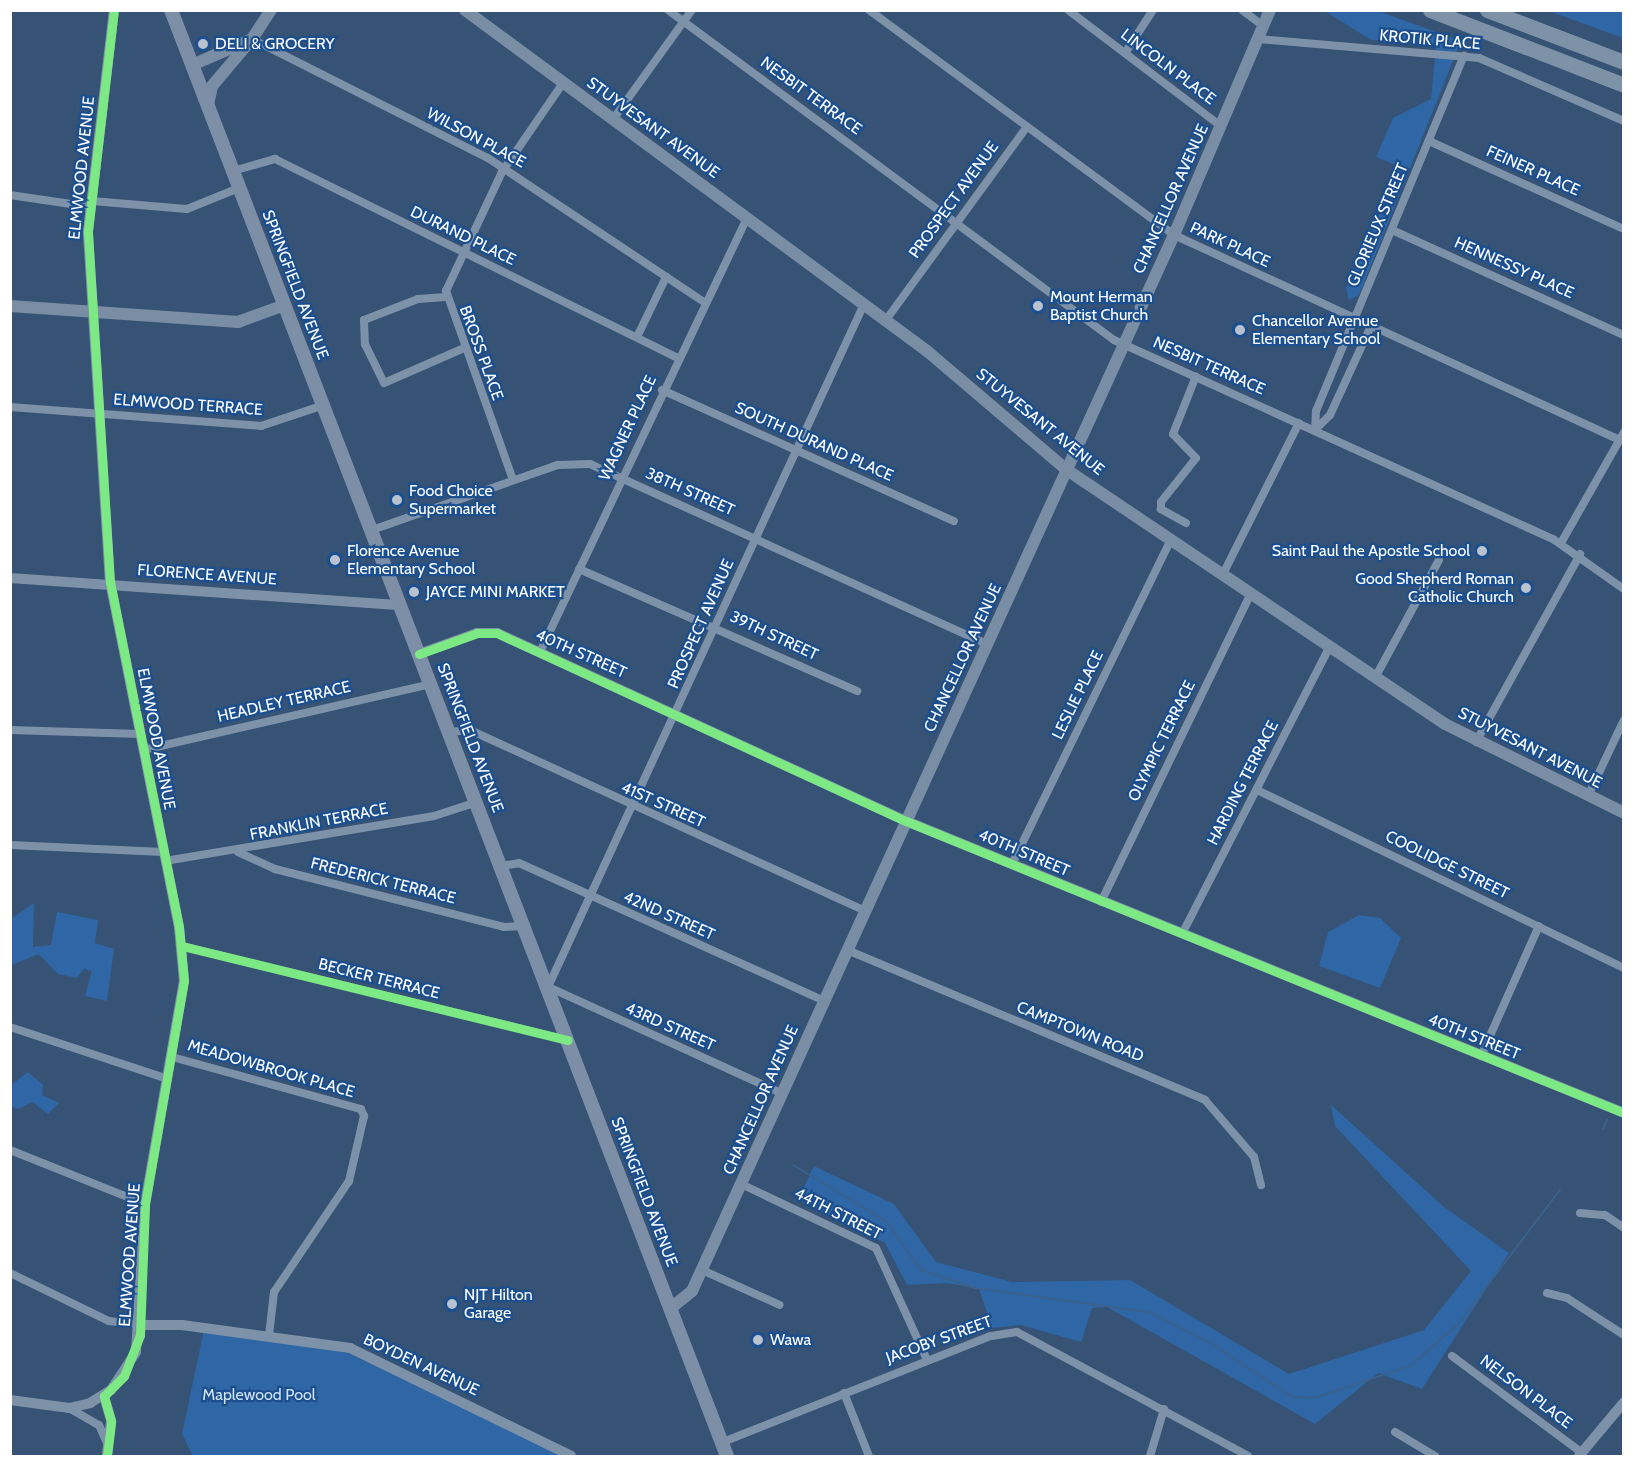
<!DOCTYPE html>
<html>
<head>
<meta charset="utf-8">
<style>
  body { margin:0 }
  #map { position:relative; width:1634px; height:1467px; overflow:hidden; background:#365274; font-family:Cabin,sans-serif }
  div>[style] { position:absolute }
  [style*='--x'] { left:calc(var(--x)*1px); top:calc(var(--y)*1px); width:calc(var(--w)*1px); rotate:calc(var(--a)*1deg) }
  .green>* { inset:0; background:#2f66a5 }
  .stream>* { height:2px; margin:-1px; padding:0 1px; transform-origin:1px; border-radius:1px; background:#3b618d }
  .minor>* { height:8px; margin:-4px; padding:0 4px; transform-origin:4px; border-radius:4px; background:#7d92a8 }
  .tertiary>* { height:10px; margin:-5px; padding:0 5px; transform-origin:5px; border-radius:5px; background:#7d92a8 }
  .secondary>* { height:12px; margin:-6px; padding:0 6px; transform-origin:6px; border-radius:6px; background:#798da4 }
  .primary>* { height:14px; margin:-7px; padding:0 7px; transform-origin:7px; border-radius:7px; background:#7d8ea7 }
  .motorway>* { height:15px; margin:-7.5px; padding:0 7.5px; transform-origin:7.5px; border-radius:7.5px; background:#7e92a7 }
  .cycleway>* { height:9px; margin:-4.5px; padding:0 4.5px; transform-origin:4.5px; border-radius:4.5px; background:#7ce984 }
  .dots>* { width:16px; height:16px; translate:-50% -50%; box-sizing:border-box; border:3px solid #1b4f8f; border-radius:50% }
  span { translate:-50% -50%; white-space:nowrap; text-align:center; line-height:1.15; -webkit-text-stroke:4.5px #1b4f8f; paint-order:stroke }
  .street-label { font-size:16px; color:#fff }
  .poi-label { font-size:16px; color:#fff }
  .left { translate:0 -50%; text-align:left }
  .right { translate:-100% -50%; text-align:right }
  .park-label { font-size:16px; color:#cfe3fa }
  .frame { position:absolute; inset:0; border:12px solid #fff; pointer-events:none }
</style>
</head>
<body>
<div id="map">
  <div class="green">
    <div style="clip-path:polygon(1325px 11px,1378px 11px,1461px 41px,1359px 295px,1349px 300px,1346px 288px,1401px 167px,1376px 157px,1393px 118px,1431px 99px,1436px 44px,1371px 40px)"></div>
    <div style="clip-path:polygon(1549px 11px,1623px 11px,1623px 38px)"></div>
    <div style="clip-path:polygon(34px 903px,33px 947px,51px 945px,57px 912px,98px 920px,95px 943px,114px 949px,107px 1001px,85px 996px,92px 971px,84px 969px,77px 978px,58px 974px,39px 954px,11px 965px,11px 919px)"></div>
    <div style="clip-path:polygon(1359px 915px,1380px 918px,1401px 938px,1380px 988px,1319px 966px,1328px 932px)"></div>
    <div style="clip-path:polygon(28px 1072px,43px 1085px,42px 1095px,59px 1103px,48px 1114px,32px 1102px,19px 1109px,11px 1106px,11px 1085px)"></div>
    <div style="clip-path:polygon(1331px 1105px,1444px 1207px,1509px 1253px,1422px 1389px,1378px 1373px,1315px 1424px,1107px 1307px,1092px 1308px,1081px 1342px,1021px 1325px,992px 1328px,979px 1289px,947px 1283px,907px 1285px,885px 1243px,798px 1199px,814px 1166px,894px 1204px,936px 1262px,1012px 1282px,1130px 1280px,1289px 1374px,1424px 1330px,1471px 1271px,1335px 1126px)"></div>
    <div style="clip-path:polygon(205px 1325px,329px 1344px,568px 1456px,193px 1456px,182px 1434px)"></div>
  </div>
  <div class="stream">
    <div style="--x:1603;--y:1129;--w:10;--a:-66"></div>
    <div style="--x:793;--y:1165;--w:109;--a:31.1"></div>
    <div style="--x:886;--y:1221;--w:60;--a:54.5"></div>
    <div style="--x:921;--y:1270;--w:57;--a:18.4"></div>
    <div style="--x:975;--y:1288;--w:176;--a:7.9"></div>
    <div style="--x:1149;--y:1312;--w:71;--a:26.9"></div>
    <div style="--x:1212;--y:1344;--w:96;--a:33.5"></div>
    <div style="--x:1292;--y:1397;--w:23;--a:2"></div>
    <div style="--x:1315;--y:1398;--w:102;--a:-18.8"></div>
    <div style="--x:1412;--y:1365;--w:63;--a:-41.8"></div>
    <div style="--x:1459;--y:1323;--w:167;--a:-52.8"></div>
  </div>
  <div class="minor">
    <div style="--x:668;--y:10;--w:555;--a:36.5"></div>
    <div style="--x:1114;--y:340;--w:482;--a:24.4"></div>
    <div style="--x:1553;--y:539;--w:87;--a:35.2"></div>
    <div style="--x:869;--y:10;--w:379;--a:36.4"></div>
    <div style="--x:1174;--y:235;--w:490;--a:24.7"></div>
    <div style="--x:1068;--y:10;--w:192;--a:37.2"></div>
    <div style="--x:1242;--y:10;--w:26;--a:37"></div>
    <div style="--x:252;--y:39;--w:264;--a:26.8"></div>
    <div style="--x:488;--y:158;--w:260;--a:33.7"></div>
    <div style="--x:1258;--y:39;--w:222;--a:4.9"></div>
    <div style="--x:1479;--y:58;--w:158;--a:23.5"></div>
    <div style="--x:1125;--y:53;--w:51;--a:-56.9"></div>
    <div style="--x:614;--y:118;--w:133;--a:-54.2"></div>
    <div style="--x:1429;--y:141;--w:214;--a:24.3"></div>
    <div style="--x:233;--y:171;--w:44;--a:-15.9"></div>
    <div style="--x:275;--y:159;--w:449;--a:26.3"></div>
    <div style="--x:10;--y:195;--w:82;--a:8.4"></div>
    <div style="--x:92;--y:201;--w:95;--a:4.8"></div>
    <div style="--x:187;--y:209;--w:56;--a:-22"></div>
    <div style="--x:1392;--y:230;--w:255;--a:24.4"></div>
    <div style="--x:446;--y:297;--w:28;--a:176"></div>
    <div style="--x:418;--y:299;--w:58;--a:158.7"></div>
    <div style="--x:364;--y:320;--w:24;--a:88"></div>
    <div style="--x:365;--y:344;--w:43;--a:64"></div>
    <div style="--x:384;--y:383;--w:85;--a:-23.6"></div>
    <div style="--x:886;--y:320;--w:238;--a:-53.9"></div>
    <div style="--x:637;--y:337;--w:67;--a:-64.2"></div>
    <div style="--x:662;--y:390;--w:320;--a:24.2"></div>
    <div style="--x:10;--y:407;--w:252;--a:4.3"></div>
    <div style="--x:261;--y:426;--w:66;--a:-18.4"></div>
    <div style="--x:1315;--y:430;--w:19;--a:-87"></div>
    <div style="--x:1316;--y:411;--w:385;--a:-67.4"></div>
    <div style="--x:1315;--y:430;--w:21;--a:-45"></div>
    <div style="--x:1330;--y:415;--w:98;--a:-65.3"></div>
    <div style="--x:513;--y:480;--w:201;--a:-109.5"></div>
    <div style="--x:446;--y:291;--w:132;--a:-64.8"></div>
    <div style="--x:502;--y:172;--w:108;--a:-55.6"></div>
    <div style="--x:1186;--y:523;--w:29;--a:-151"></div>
    <div style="--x:1161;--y:509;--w:7;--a:-90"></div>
    <div style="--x:1161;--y:502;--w:56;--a:-51.5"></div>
    <div style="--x:1196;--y:458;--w:33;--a:-134"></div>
    <div style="--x:1173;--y:434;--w:62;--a:-68.4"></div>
    <div style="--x:372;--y:530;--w:197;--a:-19.3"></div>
    <div style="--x:558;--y:465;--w:32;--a:-2"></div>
    <div style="--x:590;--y:464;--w:436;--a:24.4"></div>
    <div style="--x:1561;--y:543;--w:128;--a:-60.4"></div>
    <div style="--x:579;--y:569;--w:304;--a:23.7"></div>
    <div style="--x:1223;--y:574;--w:169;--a:-63.3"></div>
    <div style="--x:540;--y:652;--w:481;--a:-64.5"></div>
    <div style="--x:1376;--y:676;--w:132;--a:-61.5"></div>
    <div style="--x:10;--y:730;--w:130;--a:1.8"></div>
    <div style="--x:449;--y:732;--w:21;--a:-5"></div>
    <div style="--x:470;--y:730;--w:434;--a:24.6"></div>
    <div style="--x:1476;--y:742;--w:215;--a:-61"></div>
    <div style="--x:143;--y:750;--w:295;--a:-12.9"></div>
    <div style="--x:1257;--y:790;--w:408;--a:25.9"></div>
    <div style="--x:1588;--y:796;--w:84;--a:-64.7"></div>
    <div style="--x:10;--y:845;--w:153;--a:2.6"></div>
    <div style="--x:238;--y:852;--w:41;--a:24.7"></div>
    <div style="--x:275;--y:869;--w:236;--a:14.2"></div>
    <div style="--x:504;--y:927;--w:20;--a:-3"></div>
    <div style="--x:165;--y:861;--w:273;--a:-9.5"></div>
    <div style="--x:434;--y:816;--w:45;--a:-18"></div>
    <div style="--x:1012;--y:864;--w:361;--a:-63.9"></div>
    <div style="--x:501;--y:866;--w:18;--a:-9"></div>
    <div style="--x:519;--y:863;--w:333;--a:24.3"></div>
    <div style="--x:1101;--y:902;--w:343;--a:-64.1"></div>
    <div style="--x:1182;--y:934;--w:324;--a:-62.8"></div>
    <div style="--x:182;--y:946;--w:397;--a:13.7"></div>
    <div style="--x:847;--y:950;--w:388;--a:22.7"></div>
    <div style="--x:1205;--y:1100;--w:75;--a:49.3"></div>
    <div style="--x:1254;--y:1157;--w:29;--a:76"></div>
    <div style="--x:10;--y:1027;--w:166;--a:18.2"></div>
    <div style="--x:1481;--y:1056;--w:142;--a:-66"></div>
    <div style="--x:172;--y:1057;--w:196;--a:15.4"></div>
    <div style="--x:361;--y:1109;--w:8;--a:67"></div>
    <div style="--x:364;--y:1116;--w:67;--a:103"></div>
    <div style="--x:349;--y:1181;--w:134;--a:124"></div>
    <div style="--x:274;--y:1292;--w:43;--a:96.6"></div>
    <div style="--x:781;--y:1093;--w:256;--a:-155.5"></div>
    <div style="--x:548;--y:987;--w:753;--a:-65.17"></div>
    <div style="--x:10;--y:1150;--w:145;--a:21.8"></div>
    <div style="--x:741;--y:1184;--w:149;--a:25.4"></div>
    <div style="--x:876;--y:1248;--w:123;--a:65.5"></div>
    <div style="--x:1580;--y:1213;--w:25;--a:5"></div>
    <div style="--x:1605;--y:1215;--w:23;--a:34"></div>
    <div style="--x:702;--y:1270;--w:85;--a:24.2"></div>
    <div style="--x:10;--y:1273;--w:110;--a:25.9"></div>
    <div style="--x:109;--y:1321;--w:32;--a:7"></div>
    <div style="--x:1547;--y:1293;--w:21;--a:14"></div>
    <div style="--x:1567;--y:1298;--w:68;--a:33"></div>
    <div style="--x:1452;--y:1356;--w:162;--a:36.7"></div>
    <div style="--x:844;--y:1393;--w:68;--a:68.4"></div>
    <div style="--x:69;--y:1408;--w:34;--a:30"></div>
    <div style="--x:99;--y:1425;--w:22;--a:66"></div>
    <div style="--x:1395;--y:1432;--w:47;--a:31"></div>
    <div style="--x:728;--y:1440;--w:283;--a:-21.6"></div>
    <div style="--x:991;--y:1336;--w:26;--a:-9"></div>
    <div style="--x:1017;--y:1332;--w:262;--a:28.2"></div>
    <div style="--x:1150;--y:1456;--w:49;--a:-73.4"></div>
  </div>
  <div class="tertiary">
    <div style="--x:10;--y:578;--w:392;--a:4"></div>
    <div style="--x:419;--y:654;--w:62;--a:-19.9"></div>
    <div style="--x:477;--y:633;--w:20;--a:0"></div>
    <div style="--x:497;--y:633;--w:450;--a:24.7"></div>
    <div style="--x:906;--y:821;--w:775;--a:22.13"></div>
    <div style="--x:141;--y:1325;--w:41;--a:0"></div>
    <div style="--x:182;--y:1325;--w:170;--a:7.8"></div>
    <div style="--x:350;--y:1348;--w:246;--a:26"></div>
    <div style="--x:104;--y:1396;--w:26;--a:74"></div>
    <div style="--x:111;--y:1421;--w:35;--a:97"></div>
    <div style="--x:10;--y:1400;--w:60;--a:7.7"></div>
    <div style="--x:69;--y:1408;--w:22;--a:-13"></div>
    <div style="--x:90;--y:1403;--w:25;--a:-32"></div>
    <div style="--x:111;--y:1390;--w:45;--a:-56.7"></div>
    <div style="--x:136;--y:1352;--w:148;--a:-86.5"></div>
    <div style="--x:145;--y:1204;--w:226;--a:-80.1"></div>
    <div style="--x:184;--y:981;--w:54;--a:-95.3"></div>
    <div style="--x:179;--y:927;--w:351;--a:-101.3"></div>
    <div style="--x:110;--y:583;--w:353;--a:-93.6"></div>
    <div style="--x:88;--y:231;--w:223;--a:-83.3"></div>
    <div style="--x:1579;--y:1456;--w:70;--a:-50.2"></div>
  </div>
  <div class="secondary">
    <div style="--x:465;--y:10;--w:574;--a:36.43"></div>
    <div style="--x:927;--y:351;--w:184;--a:40.4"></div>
    <div style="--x:1067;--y:470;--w:455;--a:33.9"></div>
    <div style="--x:1445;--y:724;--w:200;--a:26.4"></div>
    <div style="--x:192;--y:65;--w:65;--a:-23.4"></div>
    <div style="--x:252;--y:39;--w:35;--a:-57"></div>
    <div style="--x:208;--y:105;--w:19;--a:-78"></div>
    <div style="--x:212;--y:86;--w:60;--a:-49.7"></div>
    <div style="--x:10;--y:306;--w:229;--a:4"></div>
    <div style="--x:238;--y:322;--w:50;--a:-19.9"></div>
    <div style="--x:671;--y:1308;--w:27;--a:-39"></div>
    <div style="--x:692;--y:1291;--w:1161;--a:-65.47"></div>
    <div style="--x:1174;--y:235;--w:245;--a:-66.9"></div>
  </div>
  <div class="primary">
    <div style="--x:171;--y:10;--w:1549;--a:68.97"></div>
  </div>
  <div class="motorway">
    <div style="--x:1430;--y:10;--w:208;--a:21.1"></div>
    <div style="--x:1487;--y:10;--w:147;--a:20.8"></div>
  </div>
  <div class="cycleway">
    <div style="--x:419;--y:654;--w:62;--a:-19.9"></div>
    <div style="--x:477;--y:633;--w:20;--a:0"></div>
    <div style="--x:497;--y:633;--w:450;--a:24.7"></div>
    <div style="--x:906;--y:821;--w:775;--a:22.13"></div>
    <div style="--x:182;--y:946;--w:397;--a:13.7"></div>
    <div style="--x:107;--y:1456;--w:35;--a:-83"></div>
    <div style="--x:111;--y:1421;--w:26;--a:-106"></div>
    <div style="--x:104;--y:1396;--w:28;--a:-45"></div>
    <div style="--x:124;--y:1376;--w:44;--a:-68.7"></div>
    <div style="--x:140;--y:1335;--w:131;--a:-87.8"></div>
    <div style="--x:145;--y:1204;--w:226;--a:-80.1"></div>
    <div style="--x:184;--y:981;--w:54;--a:-95.3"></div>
    <div style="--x:179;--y:927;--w:351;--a:-101.3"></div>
    <div style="--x:110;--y:583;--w:353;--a:-93.6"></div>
    <div style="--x:88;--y:231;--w:223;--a:-83.3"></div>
  </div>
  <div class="dots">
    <div style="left:203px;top:44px;background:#b9c2ce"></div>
    <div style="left:1038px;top:306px;background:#b9c2ce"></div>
    <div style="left:1240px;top:330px;background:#b9c2ce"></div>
    <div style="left:397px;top:500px;background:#b9c2ce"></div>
    <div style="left:1482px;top:551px;background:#b9c2ce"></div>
    <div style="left:335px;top:560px;background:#b9c2ce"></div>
    <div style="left:1526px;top:588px;background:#b9c2ce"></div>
    <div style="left:414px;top:592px;background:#b9c2ce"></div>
    <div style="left:452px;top:1304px;background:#b9c2ce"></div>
    <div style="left:758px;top:1340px;background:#b9c2ce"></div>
  </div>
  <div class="street-label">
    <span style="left:1430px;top:40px;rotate:5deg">KROTIK PLACE</span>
    <span style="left:1168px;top:67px;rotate:37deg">LINCOLN PLACE</span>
    <span style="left:811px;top:96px;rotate:36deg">NESBIT TERRACE</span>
    <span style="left:653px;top:128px;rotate:36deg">STUYVESANT AVENUE</span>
    <span style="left:476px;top:138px;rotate:28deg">WILSON PLACE</span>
    <span style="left:82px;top:168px;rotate:-84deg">ELMWOOD AVENUE</span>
    <span style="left:1533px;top:171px;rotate:24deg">FEINER PLACE</span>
    <span style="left:1171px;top:199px;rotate:-66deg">CHANCELLOR AVENUE</span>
    <span style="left:954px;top:200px;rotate:-54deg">PROSPECT AVENUE</span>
    <span style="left:1378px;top:225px;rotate:-67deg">GLORIEUX STREET</span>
    <span style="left:463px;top:236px;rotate:26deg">DURAND PLACE</span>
    <span style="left:1230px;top:245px;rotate:25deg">PARK PLACE</span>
    <span style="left:1514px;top:268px;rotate:24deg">HENNESSY PLACE</span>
    <span style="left:295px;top:285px;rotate:69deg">SPRINGFIELD AVENUE</span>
    <span style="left:481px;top:353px;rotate:70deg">BROSS PLACE</span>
    <span style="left:1209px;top:366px;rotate:24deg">NESBIT TERRACE</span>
    <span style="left:188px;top:405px;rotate:4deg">ELMWOOD TERRACE</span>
    <span style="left:1040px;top:422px;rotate:39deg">STUYVESANT AVENUE</span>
    <span style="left:628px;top:428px;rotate:-65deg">WAGNER PLACE</span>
    <span style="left:814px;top:442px;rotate:24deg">SOUTH DURAND PLACE</span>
    <span style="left:690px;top:492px;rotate:24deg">38TH STREET</span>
    <span style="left:207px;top:575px;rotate:4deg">FLORENCE AVENUE</span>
    <span style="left:701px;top:624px;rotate:-66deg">PROSPECT AVENUE</span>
    <span style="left:774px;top:636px;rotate:25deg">39TH STREET</span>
    <span style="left:581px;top:654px;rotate:24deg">40TH STREET</span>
    <span style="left:963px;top:658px;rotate:-65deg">CHANCELLOR AVENUE</span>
    <span style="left:1078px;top:695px;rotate:-64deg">LESLIE PLACE</span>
    <span style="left:284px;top:702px;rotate:-13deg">HEADLEY TERRACE</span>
    <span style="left:470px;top:738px;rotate:69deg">SPRINGFIELD AVENUE</span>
    <span style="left:156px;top:739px;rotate:79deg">ELMWOOD AVENUE</span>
    <span style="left:1162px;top:741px;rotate:-64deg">OLYMPIC TERRACE</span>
    <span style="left:1530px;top:748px;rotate:27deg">STUYVESANT AVENUE</span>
    <span style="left:1243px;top:783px;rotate:-63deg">HARDING TERRACE</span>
    <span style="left:663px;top:805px;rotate:24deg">41ST STREET</span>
    <span style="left:319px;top:822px;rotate:-11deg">FRANKLIN TERRACE</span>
    <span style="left:1024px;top:853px;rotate:23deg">40TH STREET</span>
    <span style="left:1447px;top:865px;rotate:26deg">COOLIDGE STREET</span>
    <span style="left:383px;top:881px;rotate:14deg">FREDERICK TERRACE</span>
    <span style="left:669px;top:916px;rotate:24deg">42ND STREET</span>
    <span style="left:379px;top:979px;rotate:14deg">BECKER TERRACE</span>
    <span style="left:670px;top:1027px;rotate:24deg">43RD STREET</span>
    <span style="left:1080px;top:1032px;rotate:22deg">CAMPTOWN ROAD</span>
    <span style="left:1474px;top:1037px;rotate:22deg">40TH STREET</span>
    <span style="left:271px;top:1069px;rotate:16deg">MEADOWBROOK PLACE</span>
    <span style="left:761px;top:1100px;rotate:-66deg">CHANCELLOR AVENUE</span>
    <span style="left:644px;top:1192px;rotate:69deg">SPRINGFIELD AVENUE</span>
    <span style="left:838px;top:1214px;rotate:27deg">44TH STREET</span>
    <span style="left:130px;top:1255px;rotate:-86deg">ELMWOOD AVENUE</span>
    <span style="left:939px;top:1340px;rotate:-20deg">JACOBY STREET</span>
    <span style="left:421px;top:1365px;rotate:25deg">BOYDEN AVENUE</span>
    <span style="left:1526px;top:1392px;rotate:37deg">NELSON PLACE</span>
  </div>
  <div class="poi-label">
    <span class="left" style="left:215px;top:44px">DELI &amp; GROCERY</span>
    <span class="left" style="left:1050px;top:306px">Mount Herman<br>Baptist Church</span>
    <span class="left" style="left:1252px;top:330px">Chancellor Avenue<br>Elementary School</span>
    <span class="left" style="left:409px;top:500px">Food Choice<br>Supermarket</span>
    <span class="left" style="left:347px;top:560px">Florence Avenue<br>Elementary School</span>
    <span class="right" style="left:1470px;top:551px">Saint Paul the Apostle School</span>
    <span class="right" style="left:1514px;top:588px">Good Shepherd Roman<br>Catholic Church</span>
    <span class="left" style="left:426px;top:592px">JAYCE MINI MARKET</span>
    <span class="left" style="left:464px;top:1304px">NJT Hilton<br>Garage</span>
    <span class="left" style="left:770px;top:1340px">Wawa</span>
  </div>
  <div class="park-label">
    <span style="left:259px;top:1395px">Maplewood Pool</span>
  </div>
  <div class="frame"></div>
</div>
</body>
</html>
